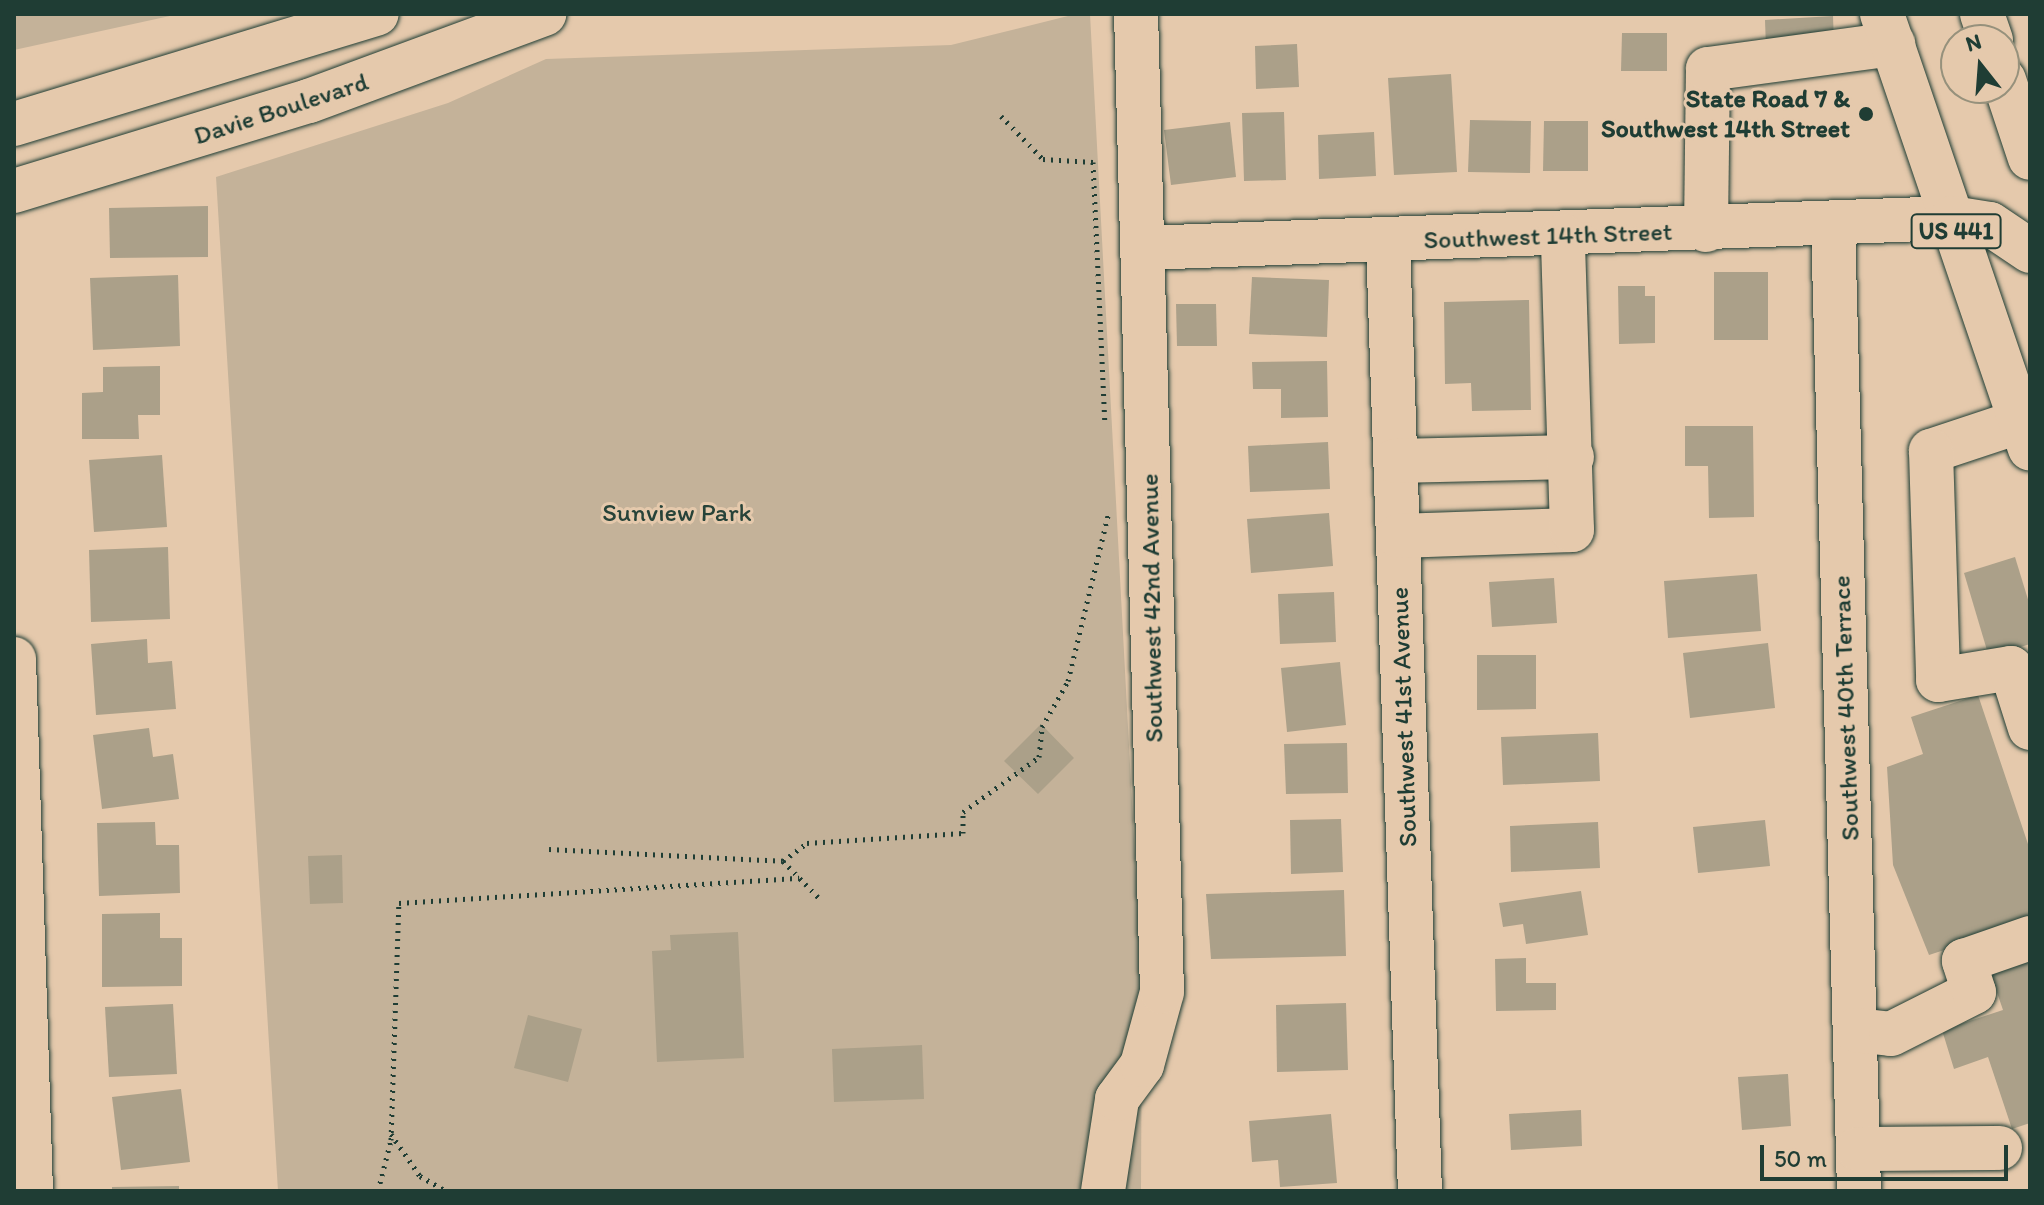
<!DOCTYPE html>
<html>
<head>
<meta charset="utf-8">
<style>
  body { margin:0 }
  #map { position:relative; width:2044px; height:1205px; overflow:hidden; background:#e5c9ac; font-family:Itim,sans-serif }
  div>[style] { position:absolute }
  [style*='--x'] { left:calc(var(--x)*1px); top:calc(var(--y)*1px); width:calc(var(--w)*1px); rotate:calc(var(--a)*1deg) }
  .green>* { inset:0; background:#c4b299 }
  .building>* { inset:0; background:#aba089 }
  .path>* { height:5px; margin-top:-2.5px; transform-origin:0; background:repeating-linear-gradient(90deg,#1f3d34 0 2px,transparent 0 8px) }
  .roads { filter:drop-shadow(0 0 2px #1f3d34) drop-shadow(0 0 2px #1f3d34) }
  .minor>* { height:44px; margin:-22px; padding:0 22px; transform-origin:22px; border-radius:22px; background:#e5c9ac }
  .major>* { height:44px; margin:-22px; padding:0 22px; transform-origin:22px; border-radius:22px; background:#e5c9ac }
  .dots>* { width:22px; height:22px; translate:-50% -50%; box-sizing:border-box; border:4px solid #e5c9ac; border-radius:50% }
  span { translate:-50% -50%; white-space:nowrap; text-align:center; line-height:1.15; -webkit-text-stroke:6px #e5c9ac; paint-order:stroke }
  .shield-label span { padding:2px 6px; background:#e5c9ac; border:2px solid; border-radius:6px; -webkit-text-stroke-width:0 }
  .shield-label { font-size:24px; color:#1f3d34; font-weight:700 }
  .poi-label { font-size:26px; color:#1f3d34; font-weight:700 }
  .right { translate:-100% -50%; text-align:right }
  .street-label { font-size:26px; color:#1f3d34 }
  .park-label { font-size:26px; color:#274339 }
  .frame { position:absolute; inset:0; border:16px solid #1f3d34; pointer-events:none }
  .north { position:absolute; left:1940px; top:24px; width:80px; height:80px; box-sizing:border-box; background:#e5c9ac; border:2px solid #96917c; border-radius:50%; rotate:343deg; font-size:22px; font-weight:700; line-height:32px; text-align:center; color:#1f3d34 }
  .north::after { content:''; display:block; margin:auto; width:28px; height:36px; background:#1f3d34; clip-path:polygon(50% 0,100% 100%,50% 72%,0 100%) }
  .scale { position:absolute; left:1760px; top:1145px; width:248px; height:36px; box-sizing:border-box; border:4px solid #1f3d34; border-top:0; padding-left:10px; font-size:24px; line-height:28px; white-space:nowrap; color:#1f3d34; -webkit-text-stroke:6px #e5c9ac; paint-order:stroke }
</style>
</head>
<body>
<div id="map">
  <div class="green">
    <div style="clip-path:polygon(14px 14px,179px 14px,14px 50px)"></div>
    <div style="clip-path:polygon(1076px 14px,1090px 14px,1142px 990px,1141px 1191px,278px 1191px,216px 177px,448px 103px,546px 59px,951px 45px)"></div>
  </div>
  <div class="building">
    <div style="clip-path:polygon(1833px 16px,1834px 45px,1766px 48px,1765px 20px)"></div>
    <div style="clip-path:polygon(1622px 33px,1667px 33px,1667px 71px,1621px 71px)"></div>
    <div style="clip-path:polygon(1297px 44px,1299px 87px,1256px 89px,1255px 46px)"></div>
    <div style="clip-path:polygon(1451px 74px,1457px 172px,1394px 175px,1388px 78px)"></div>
    <div style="clip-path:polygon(1284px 112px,1286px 180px,1244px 181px,1242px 113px)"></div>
    <div style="clip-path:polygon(1470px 120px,1531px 121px,1530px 173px,1468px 172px)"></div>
    <div style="clip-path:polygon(1544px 121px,1588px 121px,1588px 171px,1543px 171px)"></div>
    <div style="clip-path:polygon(1230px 122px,1236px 177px,1171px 185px,1164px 130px)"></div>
    <div style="clip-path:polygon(1374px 132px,1376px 176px,1319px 179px,1318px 135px)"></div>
    <div style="clip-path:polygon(208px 206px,208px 257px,110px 258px,109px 208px)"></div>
    <div style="clip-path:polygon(1714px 272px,1768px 272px,1768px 340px,1714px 340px)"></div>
    <div style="clip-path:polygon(178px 275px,180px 346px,93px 350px,90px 278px)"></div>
    <div style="clip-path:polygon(1252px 277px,1329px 280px,1327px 337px,1249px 334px)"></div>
    <div style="clip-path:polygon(1618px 286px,1645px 286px,1645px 296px,1655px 296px,1655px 343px,1619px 344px)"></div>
    <div style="clip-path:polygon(1529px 300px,1531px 410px,1472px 411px,1471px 383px,1445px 384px,1444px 302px)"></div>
    <div style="clip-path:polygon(1176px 304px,1216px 304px,1217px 346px,1177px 346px)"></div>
    <div style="clip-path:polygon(1327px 361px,1328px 417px,1281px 418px,1281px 389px,1253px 389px,1252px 362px)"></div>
    <div style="clip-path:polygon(160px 366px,160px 415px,138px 415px,139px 439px,82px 439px,82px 393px,103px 392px,103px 367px)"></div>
    <div style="clip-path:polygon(1685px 426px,1753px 426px,1754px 517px,1709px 518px,1708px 466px,1685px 466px)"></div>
    <div style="clip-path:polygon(1328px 442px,1330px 489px,1250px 492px,1248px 446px)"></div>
    <div style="clip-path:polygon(162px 455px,167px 527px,94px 532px,89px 460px)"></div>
    <div style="clip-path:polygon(1329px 513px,1333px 566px,1251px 573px,1247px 519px)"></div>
    <div style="clip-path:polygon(168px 547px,170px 619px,91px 622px,89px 550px)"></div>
    <div style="clip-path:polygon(2015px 557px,2030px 606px,2030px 644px,1989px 657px,1964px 573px)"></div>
    <div style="clip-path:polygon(1757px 574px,1761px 631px,1668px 638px,1664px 581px)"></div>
    <div style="clip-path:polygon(1554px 578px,1557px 623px,1492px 627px,1489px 582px)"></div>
    <div style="clip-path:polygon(1334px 592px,1336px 642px,1280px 644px,1278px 594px)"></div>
    <div style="clip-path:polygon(147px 639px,148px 663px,172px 661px,176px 709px,96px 715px,91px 644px)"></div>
    <div style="clip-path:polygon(1768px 643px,1775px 708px,1690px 718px,1683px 653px)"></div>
    <div style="clip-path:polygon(1477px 655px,1536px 655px,1536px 709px,1477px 710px)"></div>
    <div style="clip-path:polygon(1340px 662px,1346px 725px,1287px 732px,1281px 668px)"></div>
    <div style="clip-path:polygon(1978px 695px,2030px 850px,2030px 922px,1929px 955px,1893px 865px,1887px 767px,1923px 754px,1911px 717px)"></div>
    <div style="clip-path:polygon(1041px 724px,1074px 758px,1038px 794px,1004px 761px)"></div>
    <div style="clip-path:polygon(149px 728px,153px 757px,173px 754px,179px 799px,102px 809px,93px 735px)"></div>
    <div style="clip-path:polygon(1598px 733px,1600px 781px,1503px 785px,1501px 737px)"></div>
    <div style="clip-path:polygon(1347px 743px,1348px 793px,1286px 794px,1284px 744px)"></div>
    <div style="clip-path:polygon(1341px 819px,1343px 872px,1291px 874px,1290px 820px)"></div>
    <div style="clip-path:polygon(1765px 820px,1770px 866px,1698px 873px,1693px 827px)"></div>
    <div style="clip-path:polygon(155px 822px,156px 845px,179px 845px,180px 893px,99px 896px,97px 823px)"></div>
    <div style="clip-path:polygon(1598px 822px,1600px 868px,1511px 872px,1510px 826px)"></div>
    <div style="clip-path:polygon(342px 855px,343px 903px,310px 904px,308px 856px)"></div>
    <div style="clip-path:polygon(1344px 890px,1346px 956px,1211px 959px,1206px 894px)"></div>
    <div style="clip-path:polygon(1581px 891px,1588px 935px,1526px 944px,1523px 924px,1503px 927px,1499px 903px)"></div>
    <div style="clip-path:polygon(160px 913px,160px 938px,182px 938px,182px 986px,102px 987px,102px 914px)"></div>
    <div style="clip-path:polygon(738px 932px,744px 1058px,657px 1062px,652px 951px,671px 950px,670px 935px)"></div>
    <div style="clip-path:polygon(1526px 958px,1526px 983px,1556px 983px,1556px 1010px,1496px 1011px,1495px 959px)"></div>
    <div style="clip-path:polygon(2030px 959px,2030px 1123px,2012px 1129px,1988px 1057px,1954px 1069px,1942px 1030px,2003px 1010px,1990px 972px)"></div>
    <div style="clip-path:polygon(1346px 1003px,1348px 1070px,1277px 1072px,1276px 1005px)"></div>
    <div style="clip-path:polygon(173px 1004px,177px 1074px,109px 1077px,105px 1007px)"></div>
    <div style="clip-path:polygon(528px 1015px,582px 1029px,568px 1082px,514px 1068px)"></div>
    <div style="clip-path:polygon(922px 1045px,924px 1099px,834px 1102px,832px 1049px)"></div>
    <div style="clip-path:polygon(1788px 1074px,1791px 1126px,1742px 1130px,1738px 1077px)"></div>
    <div style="clip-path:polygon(181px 1089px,190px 1162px,121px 1170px,112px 1097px)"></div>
    <div style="clip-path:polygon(1581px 1110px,1582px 1146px,1511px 1150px,1509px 1114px)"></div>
    <div style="clip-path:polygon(1331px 1114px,1337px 1183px,1280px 1187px,1278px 1160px,1252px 1162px,1249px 1121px)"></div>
    <div style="clip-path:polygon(179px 1186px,179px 1191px,112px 1191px,112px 1187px)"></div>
  </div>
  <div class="path">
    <div style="--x:1001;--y:116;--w:60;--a:45.7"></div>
    <div style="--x:1043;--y:159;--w:50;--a:3.4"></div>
    <div style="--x:1093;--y:162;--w:263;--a:87.4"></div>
    <div style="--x:549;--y:849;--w:234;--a:2.9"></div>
    <div style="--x:783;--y:861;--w:53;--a:45.8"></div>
    <div style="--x:783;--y:861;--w:30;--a:-37"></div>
    <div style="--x:807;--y:843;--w:156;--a:-3.7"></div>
    <div style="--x:963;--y:833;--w:21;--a:-90"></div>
    <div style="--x:963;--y:812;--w:94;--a:-35.9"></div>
    <div style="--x:1039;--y:757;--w:30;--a:-84"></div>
    <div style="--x:1042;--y:727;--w:53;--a:-60.5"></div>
    <div style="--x:1068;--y:681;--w:175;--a:-76.4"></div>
    <div style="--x:391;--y:1134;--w:51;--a:55.4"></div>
    <div style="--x:420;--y:1176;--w:30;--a:30"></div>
    <div style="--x:378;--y:1191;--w:53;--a:-75.7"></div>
    <div style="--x:391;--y:1140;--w:237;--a:-88.1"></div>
    <div style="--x:399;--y:903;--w:401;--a:-3.6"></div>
  </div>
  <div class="roads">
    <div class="minor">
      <div style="--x:1833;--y:224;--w:967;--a:88.46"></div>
      <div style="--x:1706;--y:230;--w:161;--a:-89.3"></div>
      <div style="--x:1708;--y:69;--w:187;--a:-7.7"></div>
      <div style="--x:1388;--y:243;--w:949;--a:88.07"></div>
      <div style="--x:1144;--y:248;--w:809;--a:-2.13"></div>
      <div style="--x:2021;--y:421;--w:95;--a:161.6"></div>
      <div style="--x:1931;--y:451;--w:229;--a:88.2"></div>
      <div style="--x:1938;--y:680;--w:74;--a:-9.3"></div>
      <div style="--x:2011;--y:668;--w:63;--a:72.4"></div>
      <div style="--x:1395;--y:461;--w:177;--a:-1.3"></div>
      <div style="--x:1398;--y:536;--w:174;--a:-2"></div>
      <div style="--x:1572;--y:530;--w:294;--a:-91.8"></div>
      <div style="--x:14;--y:659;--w:532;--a:88.17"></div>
      <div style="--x:1855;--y:1030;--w:36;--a:6"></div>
      <div style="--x:1891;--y:1034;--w:93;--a:-26.8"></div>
      <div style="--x:1974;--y:992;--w:33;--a:-108"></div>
      <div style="--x:1964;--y:961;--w:70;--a:-19.2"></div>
      <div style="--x:1858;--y:1149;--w:142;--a:-0.4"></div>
      <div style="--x:1103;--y:1191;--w:93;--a:-81.3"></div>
      <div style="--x:1117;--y:1099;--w:42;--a:-53.7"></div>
      <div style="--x:1142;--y:1065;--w:76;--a:-74.7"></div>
      <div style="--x:1162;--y:992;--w:978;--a:-91.52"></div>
    </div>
    <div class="major">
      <div style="--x:1882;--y:14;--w:459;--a:71.2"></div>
      <div style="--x:1982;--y:14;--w:28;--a:71"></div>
      <div style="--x:2004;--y:80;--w:82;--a:71.6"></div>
      <div style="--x:14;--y:124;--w:379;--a:-16.9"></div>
      <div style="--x:14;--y:191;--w:308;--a:-17"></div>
      <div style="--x:309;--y:101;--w:251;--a:-20.3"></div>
      <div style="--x:1952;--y:218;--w:38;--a:9"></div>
      <div style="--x:1990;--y:224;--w:48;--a:34"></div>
    </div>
  </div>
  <div class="dots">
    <div style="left:1866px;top:114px;background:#1f3d34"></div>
  </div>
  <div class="shield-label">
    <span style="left:1956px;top:231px">US 441</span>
  </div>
  <div class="poi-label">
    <span class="right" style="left:1850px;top:114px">State Road 7 &amp;<br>Southwest 14th Street</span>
  </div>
  <div class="street-label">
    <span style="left:281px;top:109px;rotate:-18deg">Davie Boulevard</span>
    <span style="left:1548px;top:236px;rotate:-2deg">Southwest 14th Street</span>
    <span style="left:1152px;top:608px;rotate:-91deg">Southwest 42nd Avenue</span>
    <span style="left:1846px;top:708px;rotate:-92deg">Southwest 40th Terrace</span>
    <span style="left:1404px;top:717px;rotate:-92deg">Southwest 41st Avenue</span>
  </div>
  <div class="park-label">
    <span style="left:677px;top:513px">Sunview Park</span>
  </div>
  <div class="frame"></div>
  <div class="north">N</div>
  <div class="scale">50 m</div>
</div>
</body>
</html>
